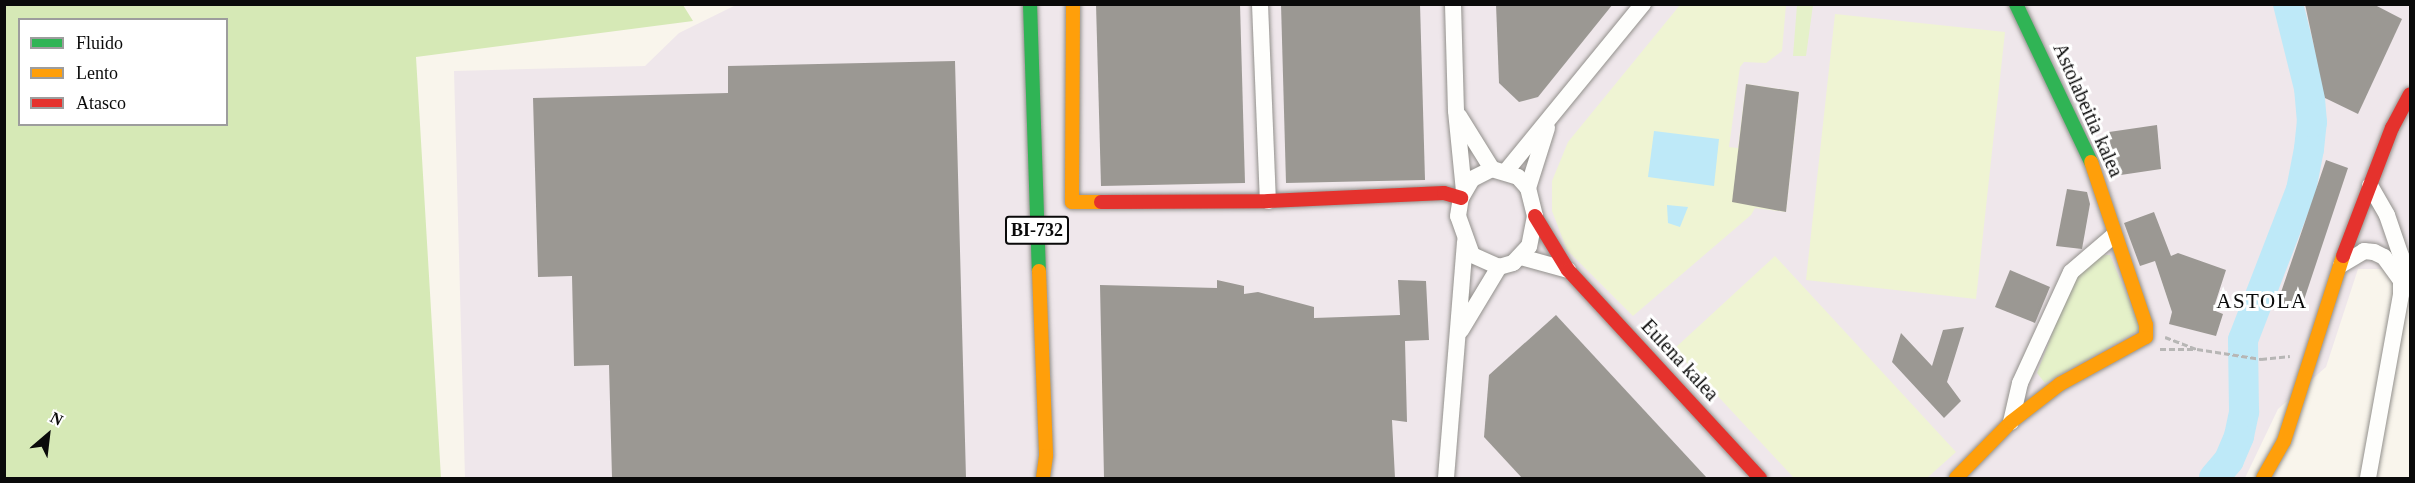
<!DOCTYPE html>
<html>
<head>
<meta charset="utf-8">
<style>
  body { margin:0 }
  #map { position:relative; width:2415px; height:483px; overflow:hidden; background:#f9f5ec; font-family:Georgia,serif }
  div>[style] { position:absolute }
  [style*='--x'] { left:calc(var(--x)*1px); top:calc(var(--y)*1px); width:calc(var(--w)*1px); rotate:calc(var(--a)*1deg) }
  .industrial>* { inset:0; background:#efe7eb }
  .green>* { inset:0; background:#e5f1c9 }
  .forest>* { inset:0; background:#d6e9b6 }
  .pitch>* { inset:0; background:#eff4d3 }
  .water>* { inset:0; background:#bee9f8 }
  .river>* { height:30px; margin:-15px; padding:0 15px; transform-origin:15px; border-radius:15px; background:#bee9f8 }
  .building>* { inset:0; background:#9b9893 }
  .path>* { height:3px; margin-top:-1.5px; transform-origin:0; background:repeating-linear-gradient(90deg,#b7b6b5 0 6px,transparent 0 9px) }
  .roads { filter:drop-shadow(0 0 2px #92908c) drop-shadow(0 0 2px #92908c) }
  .street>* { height:16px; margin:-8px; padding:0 8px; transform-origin:8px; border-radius:8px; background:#fefefc }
  .fast>* { height:14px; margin:-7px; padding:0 7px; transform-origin:7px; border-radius:7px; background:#30b455 }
  .slow>* { height:14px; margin:-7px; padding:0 7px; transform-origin:7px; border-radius:7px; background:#ff9f0a }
  .jam>* { height:14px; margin:-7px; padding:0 7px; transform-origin:7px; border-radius:7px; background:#e5322d }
  span { translate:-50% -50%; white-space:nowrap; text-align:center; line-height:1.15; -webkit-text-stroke:6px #fff; paint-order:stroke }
  .shield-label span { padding:2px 4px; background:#fff; border:2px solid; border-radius:4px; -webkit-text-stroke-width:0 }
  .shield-label { font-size:18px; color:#0a0a0a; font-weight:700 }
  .street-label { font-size:20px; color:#0a0a0a }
  .neighbourhood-label { font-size:21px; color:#0a0a0a; letter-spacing:1.5px }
  .frame { position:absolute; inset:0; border:6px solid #0a0a0a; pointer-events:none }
  .legend { position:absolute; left:18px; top:18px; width:210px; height:108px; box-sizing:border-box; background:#fff; border:2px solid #9d9d9d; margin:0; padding:8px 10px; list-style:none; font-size:18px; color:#0a0a0a }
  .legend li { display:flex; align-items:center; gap:12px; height:30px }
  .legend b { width:30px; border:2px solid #9d9d9d }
  .north { position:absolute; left:18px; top:405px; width:60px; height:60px; -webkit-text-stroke:4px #fff; paint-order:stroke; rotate:28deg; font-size:16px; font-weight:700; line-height:24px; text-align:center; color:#0a0a0a }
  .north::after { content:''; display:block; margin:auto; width:21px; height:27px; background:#0a0a0a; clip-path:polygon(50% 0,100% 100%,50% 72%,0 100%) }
</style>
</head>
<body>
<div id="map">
  <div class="industrial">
    <div style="clip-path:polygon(738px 4px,2410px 5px,2410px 269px,2358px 269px,2326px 367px,2278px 409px,2245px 478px,465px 478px,454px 71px,645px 66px,679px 33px)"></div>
  </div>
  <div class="green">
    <div style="clip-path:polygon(1797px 5px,1813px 5px,1806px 56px,1793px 56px)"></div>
    <div style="clip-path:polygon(2102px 255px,2110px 255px,2141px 329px,2045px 383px,2037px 373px,2073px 279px)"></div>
  </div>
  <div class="forest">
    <div style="clip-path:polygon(evenodd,683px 5px,693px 21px,416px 57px,441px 478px,5px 478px,5px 5px,683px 5px,20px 20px,226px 20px,226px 124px,20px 124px,20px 20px)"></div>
  </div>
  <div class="pitch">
    <div style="clip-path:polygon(1680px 5px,1786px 5px,1782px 51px,1766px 63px,1744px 62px,1740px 67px,1729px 147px,1738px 148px,1746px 84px,1799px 92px,1786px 212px,1755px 208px,1751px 215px,1633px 316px,1567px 250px,1552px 211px,1552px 181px,1568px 142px)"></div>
    <div style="clip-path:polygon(1835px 14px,2005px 32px,1976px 299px,1806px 280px)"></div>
    <div style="clip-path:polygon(1775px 256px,1956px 452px,1927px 478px,1794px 478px,1674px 349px)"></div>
  </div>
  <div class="water">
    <div style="clip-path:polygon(1654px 131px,1719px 139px,1714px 186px,1648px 177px)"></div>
    <div style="clip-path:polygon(1667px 205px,1688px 207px,1680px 227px,1668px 223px)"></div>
  </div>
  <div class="river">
    <div style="--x:2214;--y:478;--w:23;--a:-50"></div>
    <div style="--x:2229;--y:460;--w:26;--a:-67"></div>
    <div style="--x:2239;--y:436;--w:25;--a:-78"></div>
    <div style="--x:2244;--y:412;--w:72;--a:-90.8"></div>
    <div style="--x:2243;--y:340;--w:161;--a:-68.9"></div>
    <div style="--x:2301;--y:190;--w:42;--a:-79"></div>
    <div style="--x:2309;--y:149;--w:27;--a:-84"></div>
    <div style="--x:2312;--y:122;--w:34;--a:-95"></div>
    <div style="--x:2309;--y:88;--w:87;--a:-104"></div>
  </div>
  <div class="building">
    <div style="clip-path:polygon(1096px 4px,1240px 4px,1245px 183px,1101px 186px)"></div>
    <div style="clip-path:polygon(1281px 4px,1420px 4px,1425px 180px,1286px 183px)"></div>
    <div style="clip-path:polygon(1496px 4px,1613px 4px,1538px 97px,1519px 102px,1499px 83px)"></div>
    <div style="clip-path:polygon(2305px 4px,2373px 4px,2402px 19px,2358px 114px,2325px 98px)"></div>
    <div style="clip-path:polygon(955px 61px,966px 478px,612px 478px,609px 365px,574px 366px,572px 276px,538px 277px,533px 98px,728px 93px,728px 66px)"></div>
    <div style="clip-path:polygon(1746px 84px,1799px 92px,1786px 212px,1732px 202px)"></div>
    <div style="clip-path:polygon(2157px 125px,2161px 169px,2114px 176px,2109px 132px)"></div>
    <div style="clip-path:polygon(2326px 160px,2348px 168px,2302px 306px,2293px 303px,2291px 309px,2277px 304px)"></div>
    <div style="clip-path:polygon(2067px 189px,2087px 192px,2090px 204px,2082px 249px,2056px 246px)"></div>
    <div style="clip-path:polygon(2154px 212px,2171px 256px,2178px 253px,2226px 270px,2213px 310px,2223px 314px,2216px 336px,2169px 324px,2172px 312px,2155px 261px,2140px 266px,2124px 223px)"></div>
    <div style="clip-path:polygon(2010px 270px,2050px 287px,2035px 323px,1995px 307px)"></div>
    <div style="clip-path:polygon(1217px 280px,1244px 286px,1244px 294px,1258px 292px,1314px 307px,1314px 318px,1400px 315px,1398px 280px,1426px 281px,1429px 340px,1405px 341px,1407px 422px,1392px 420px,1395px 478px,1104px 478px,1100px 285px,1217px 288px)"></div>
    <div style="clip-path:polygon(1556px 315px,1707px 478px,1522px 478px,1484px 437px,1489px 375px)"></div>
    <div style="clip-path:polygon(1964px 327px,1947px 382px,1961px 401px,1944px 418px,1892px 362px,1901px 333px,1932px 366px,1943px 330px)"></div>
  </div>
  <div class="path">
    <div style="--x:2165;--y:337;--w:34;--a:21"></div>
    <div style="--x:2197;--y:349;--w:65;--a:8.9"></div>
    <div style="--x:2261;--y:359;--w:29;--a:-6"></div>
    <div style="--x:2160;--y:349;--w:36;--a:0"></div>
  </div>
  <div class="roads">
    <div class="street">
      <div style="--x:1260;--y:4;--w:197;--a:87.7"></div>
      <div style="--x:1453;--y:4;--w:107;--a:88.4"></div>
      <div style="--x:1456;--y:111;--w:80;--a:84.3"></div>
      <div style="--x:1459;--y:116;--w:62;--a:58.1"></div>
      <div style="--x:1492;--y:169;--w:27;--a:17"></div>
      <div style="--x:1518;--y:177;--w:15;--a:48"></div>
      <div style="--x:1528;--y:188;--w:29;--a:76"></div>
      <div style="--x:1535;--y:216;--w:31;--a:101"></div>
      <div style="--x:1529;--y:246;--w:23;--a:133"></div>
      <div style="--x:1513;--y:263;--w:15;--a:164"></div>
      <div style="--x:1499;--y:267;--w:30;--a:-156"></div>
      <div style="--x:1472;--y:255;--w:41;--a:-109.7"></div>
      <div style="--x:1458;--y:216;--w:18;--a:-81"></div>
      <div style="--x:1461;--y:198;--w:22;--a:-60"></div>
      <div style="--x:1472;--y:179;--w:22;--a:-27"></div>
      <div style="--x:1507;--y:170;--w:215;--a:-50.7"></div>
      <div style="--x:1528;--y:188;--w:63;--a:-72.4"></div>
      <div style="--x:1521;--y:257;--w:49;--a:15.5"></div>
      <div style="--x:2341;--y:265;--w:27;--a:-31"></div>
      <div style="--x:2364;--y:251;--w:10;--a:6"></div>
      <div style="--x:2374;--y:252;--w:11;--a:27"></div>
      <div style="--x:2384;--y:257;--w:29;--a:54"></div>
      <div style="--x:1461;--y:330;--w:74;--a:-58.9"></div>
      <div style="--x:2011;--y:422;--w:40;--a:-77"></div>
      <div style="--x:2020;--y:383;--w:122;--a:-65.3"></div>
      <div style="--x:2071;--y:272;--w:55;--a:-40.6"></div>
      <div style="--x:1446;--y:478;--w:237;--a:-85.4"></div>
      <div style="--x:2368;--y:478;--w:187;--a:-79.8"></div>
      <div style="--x:2401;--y:294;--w:38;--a:-90"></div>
      <div style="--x:2401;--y:256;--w:43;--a:-108.9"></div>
      <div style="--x:2387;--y:215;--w:34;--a:-120"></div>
    </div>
    <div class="fast">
      <div style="--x:1030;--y:4;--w:267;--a:88.1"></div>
      <div style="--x:2016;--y:4;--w:175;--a:64.6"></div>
    </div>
    <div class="slow">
      <div style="--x:1073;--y:4;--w:198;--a:90.3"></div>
      <div style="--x:1072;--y:202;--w:29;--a:0"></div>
      <div style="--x:1039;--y:271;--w:185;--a:87.8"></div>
      <div style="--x:1046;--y:456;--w:22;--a:98"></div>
      <div style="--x:1956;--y:478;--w:78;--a:-45.5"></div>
      <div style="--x:2011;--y:422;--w:62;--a:-37.8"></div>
      <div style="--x:2060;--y:384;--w:98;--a:-28.7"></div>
      <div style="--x:2146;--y:337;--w:12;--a:-90"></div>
      <div style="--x:2146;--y:325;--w:172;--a:-108.6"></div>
      <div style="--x:2263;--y:478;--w:43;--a:-60.4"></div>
      <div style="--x:2284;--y:441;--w:194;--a:-72.3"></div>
    </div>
    <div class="jam">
      <div style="--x:1101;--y:202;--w:167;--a:-0.3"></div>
      <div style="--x:1268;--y:201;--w:176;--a:-2.6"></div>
      <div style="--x:1444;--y:193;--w:18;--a:16"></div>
      <div style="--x:1535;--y:216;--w:63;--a:58.6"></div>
      <div style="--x:1568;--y:270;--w:283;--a:47.3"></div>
      <div style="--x:2343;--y:256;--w:137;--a:-69.1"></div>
      <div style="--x:2392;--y:128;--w:38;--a:-62"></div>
    </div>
  </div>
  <div class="shield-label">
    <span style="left:1037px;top:230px">BI-732</span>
  </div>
  <div class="street-label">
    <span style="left:2088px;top:110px;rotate:66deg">Astolabeitia kalea</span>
    <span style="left:1680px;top:360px;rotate:47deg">Eulena kalea</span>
  </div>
  <div class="neighbourhood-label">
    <span style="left:2262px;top:301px">ASTOLA</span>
  </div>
  <div class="frame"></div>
  <ul class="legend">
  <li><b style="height:8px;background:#30b455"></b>Fluido</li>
  <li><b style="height:8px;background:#ff9f0a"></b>Lento</li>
  <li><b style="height:8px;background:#e5322d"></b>Atasco</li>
  </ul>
  <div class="north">N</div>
</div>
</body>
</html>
